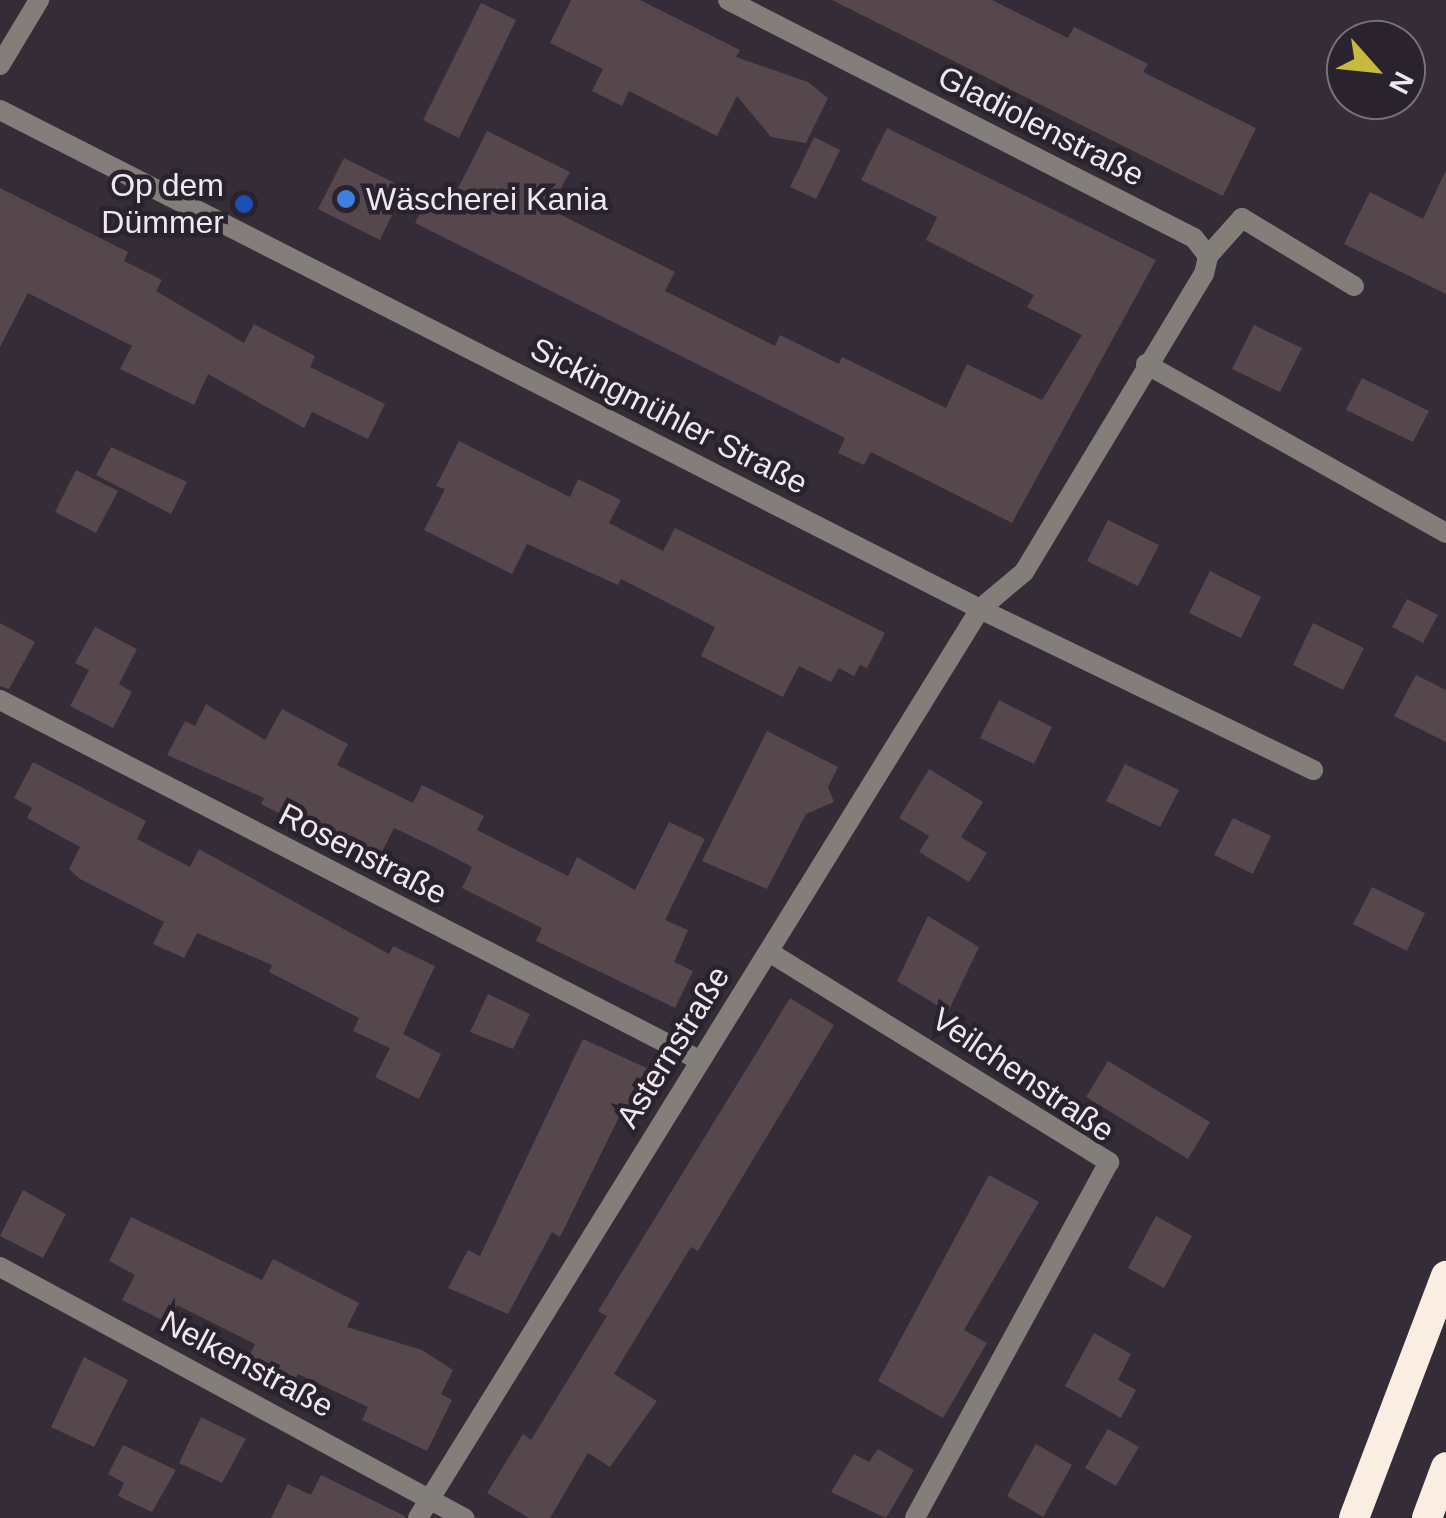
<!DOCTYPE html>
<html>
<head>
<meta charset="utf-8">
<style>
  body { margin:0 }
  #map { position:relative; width:1446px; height:1518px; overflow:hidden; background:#342c36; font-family:Helvetica,sans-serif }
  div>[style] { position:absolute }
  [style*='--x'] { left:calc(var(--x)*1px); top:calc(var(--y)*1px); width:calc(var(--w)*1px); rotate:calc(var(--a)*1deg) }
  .building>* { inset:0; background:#55474c }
  .service>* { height:20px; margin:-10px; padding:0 10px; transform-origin:10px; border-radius:10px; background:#837e79 }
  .minor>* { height:20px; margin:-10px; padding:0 10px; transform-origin:10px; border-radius:10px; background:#837e79 }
  .motorway>* { height:30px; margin:-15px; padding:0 15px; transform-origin:15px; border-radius:15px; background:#f9eee1 }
  .dots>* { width:28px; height:28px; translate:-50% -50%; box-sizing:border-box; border:5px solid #2a222c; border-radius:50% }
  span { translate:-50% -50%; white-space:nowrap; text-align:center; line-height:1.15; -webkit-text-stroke:9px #2a222c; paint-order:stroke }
  .street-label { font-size:32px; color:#eee8ef }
  .poi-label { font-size:32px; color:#eee8ef }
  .right { translate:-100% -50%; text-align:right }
  .left { translate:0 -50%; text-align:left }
  .north { position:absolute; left:1326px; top:20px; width:100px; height:100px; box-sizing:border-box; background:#2a222c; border:2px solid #78717a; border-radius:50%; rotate:117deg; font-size:28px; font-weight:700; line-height:40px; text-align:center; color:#eee8ef }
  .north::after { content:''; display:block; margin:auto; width:35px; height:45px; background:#c6bb3c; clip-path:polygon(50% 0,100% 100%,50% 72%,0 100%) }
</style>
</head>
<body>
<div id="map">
  <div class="building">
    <div style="clip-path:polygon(571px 0,640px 0,740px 50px,736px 57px,808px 82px,828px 98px,806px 143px,771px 137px,737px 96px,717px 136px,629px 91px,622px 106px,592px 91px,603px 69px,550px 43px)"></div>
    <div style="clip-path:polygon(832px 0,992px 0,1068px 38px,1074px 27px,1148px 64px,1143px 72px,1256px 128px,1223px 196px)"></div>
    <div style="clip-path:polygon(481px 3px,516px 20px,459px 138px,423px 120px)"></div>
    <div style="clip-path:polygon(887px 128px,1156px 260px,1012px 523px,871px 452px,864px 465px,838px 453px,845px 438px,415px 223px,430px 194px,450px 204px,487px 131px,570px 172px,549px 209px,675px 272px,665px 291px,775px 346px,780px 335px,839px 364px,842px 357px,946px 408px,967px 364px,1042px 400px,1082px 335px,1027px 307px,1034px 295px,926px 240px,937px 217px,861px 180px)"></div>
    <div style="clip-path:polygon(814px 137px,840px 150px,816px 199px,790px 187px)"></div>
    <div style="clip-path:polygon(344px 158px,405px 188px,380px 240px,318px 209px)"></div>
    <div style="clip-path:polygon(1446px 170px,1446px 294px,1344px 244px,1370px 192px,1423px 219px)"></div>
    <div style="clip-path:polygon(0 188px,128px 252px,124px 261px,162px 280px,156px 291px,244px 343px,254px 324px,315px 356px,310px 367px,385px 404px,368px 439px,312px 412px,304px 428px,208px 374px,194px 405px,120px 369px,132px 346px,28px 293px,0 347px)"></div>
    <div style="clip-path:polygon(1254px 325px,1302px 348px,1280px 392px,1232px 369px)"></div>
    <div style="clip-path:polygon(1362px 378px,1429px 411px,1413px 442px,1346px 410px)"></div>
    <div style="clip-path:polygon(459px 441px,570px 497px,578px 479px,621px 500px,609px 523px,663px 551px,675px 528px,885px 633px,867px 668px,860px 665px,854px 676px,839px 668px,831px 682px,799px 666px,783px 697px,701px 656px,715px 627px,621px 579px,618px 585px,527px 544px,512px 574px,424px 530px,445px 489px,436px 486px)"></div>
    <div style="clip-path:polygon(111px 447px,187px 482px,171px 514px,96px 475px)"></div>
    <div style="clip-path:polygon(76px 470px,118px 491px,96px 533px,55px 512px)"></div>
    <div style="clip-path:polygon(1108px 520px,1159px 545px,1138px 586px,1087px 561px)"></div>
    <div style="clip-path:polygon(1210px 571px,1261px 597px,1241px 638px,1189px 613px)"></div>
    <div style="clip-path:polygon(1407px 599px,1438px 615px,1423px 643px,1392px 627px)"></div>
    <div style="clip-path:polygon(0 623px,35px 642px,9px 689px,0 686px)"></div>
    <div style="clip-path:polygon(1313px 623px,1364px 648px,1343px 690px,1293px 665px)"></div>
    <div style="clip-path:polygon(95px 627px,137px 649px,119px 684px,132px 692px,113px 728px,70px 706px,89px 670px,75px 663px)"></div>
    <div style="clip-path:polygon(1416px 675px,1446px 690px,1446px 742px,1394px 716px)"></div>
    <div style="clip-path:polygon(999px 700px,1052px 727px,1034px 764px,980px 738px)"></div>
    <div style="clip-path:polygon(206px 704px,265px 740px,282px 709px,348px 744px,337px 765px,413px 803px,422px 785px,484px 816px,477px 830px,568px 876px,577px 857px,635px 890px,669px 822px,705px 839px,665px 920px,688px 930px,674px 962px,693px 971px,675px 1008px,536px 941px,542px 928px,462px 888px,472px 867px,434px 847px,394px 828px,376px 864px,261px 804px,264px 798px,167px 755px,185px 721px,195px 726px)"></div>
    <div style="clip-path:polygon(767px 731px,838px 767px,828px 787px,834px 802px,806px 814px,767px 889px,702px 861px)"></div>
    <div style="clip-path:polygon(33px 762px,146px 821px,137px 839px,190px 867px,199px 849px,389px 954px,393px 946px,435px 966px,403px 1034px,441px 1054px,419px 1099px,375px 1077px,390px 1048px,353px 1031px,359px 1018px,269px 972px,272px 965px,197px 933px,184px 958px,153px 944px,164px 922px,80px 879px,69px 869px,80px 847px,27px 818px,32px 808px,14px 798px)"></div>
    <div style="clip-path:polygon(1125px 764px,1179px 790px,1160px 827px,1106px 801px)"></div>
    <div style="clip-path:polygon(929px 769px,983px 802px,961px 837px,987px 853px,969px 882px,919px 852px,929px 836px,899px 818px)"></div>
    <div style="clip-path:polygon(1233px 818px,1271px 836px,1253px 874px,1214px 855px)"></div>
    <div style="clip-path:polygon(1372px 887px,1425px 913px,1407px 951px,1353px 924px)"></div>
    <div style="clip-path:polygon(928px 916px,979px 947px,948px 1012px,897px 981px)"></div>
    <div style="clip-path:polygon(488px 994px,530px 1014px,513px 1049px,470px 1032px)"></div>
    <div style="clip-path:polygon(790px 998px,834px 1025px,698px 1251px,691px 1247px,614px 1374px,657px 1401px,610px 1467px,588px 1453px,550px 1518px,529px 1518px,487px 1493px,523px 1434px,531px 1440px,607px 1316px,598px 1311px)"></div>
    <div style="clip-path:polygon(583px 1039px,651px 1070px,632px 1108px,625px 1105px,560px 1237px,552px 1232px,508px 1314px,448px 1288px,468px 1250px,480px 1256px)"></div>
    <div style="clip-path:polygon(1108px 1061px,1210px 1122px,1188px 1159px,1086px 1097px)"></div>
    <div style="clip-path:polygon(989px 1175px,1039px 1202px,964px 1330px,987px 1343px,943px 1418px,878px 1381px)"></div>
    <div style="clip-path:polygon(23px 1190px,66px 1214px,43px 1258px,0 1236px)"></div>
    <div style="clip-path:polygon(1156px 1216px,1192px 1236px,1164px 1288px,1128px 1268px)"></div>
    <div style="clip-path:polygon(131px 1217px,262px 1280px,273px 1259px,359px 1303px,347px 1327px,422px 1350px,453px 1370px,441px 1394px,452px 1400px,427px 1451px,362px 1420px,368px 1407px,298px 1374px,292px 1385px,246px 1363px,255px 1344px,177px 1305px,168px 1323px,122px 1300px,135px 1275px,109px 1261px)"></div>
    <div style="clip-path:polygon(1094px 1333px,1131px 1354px,1118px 1380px,1136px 1390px,1121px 1418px,1065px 1386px)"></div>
    <div style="clip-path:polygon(84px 1357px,128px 1380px,94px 1447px,51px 1427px)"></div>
    <div style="clip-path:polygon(201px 1417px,246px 1439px,222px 1483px,179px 1463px)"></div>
    <div style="clip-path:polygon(1108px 1429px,1139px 1447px,1116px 1486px,1085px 1468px)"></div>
    <div style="clip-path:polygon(1036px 1444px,1072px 1465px,1043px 1517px,1007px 1496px)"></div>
    <div style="clip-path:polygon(123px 1445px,176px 1470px,152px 1512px,118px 1496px,124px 1483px,108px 1474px)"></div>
    <div style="clip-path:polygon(878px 1449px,914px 1470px,886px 1518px,831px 1492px,854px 1454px,869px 1462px)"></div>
    <div style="clip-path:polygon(321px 1475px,405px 1516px,404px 1518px,271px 1518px,288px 1484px,311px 1495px)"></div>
  </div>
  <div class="service">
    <div style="--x:1208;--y:256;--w:51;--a:-48.2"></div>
    <div style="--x:1242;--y:218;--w:131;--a:31.3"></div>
  </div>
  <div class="minor">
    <div style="--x:0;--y:65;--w:76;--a:-59"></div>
    <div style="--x:0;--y:110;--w:1100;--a:26.98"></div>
    <div style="--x:980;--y:609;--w:370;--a:25.8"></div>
    <div style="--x:1146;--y:364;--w:344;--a:29.4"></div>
    <div style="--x:0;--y:700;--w:786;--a:27.25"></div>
    <div style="--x:769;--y:952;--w:400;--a:31.7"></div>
    <div style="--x:1109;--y:1162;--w:405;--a:118.6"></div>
    <div style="--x:0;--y:1267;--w:528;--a:28.41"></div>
    <div style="--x:418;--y:1518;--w:1069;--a:-58.27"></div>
    <div style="--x:980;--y:609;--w:57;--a:-40.1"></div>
    <div style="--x:1024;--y:572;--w:348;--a:-58.9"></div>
    <div style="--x:1204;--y:274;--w:18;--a:-77"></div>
    <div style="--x:1208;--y:256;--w:23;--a:-128"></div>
    <div style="--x:1194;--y:238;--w:523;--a:-152.95"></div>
  </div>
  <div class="motorway">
    <div style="--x:1354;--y:1518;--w:259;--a:-69.2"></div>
    <div style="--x:1427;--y:1518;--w:54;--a:-69.6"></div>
  </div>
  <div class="dots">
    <div style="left:346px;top:199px;background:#3f7fe0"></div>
    <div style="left:244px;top:204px;background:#1a4fb4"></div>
  </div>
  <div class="street-label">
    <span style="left:1041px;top:126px;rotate:27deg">Gladiolenstraße</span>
    <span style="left:669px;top:416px;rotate:27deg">Sickingmühler Straße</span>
    <span style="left:363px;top:854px;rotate:27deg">Rosenstraße</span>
    <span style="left:673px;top:1047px;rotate:-58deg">Asternstraße</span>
    <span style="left:1023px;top:1075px;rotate:34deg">Veilchenstraße</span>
    <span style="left:247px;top:1364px;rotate:28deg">Nelkenstraße</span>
  </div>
  <div class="poi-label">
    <span class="right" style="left:224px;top:204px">Op dem<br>Dümmer</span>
    <span class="left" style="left:366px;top:199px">Wäscherei Kania</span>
  </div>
  <div class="north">N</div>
</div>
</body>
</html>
